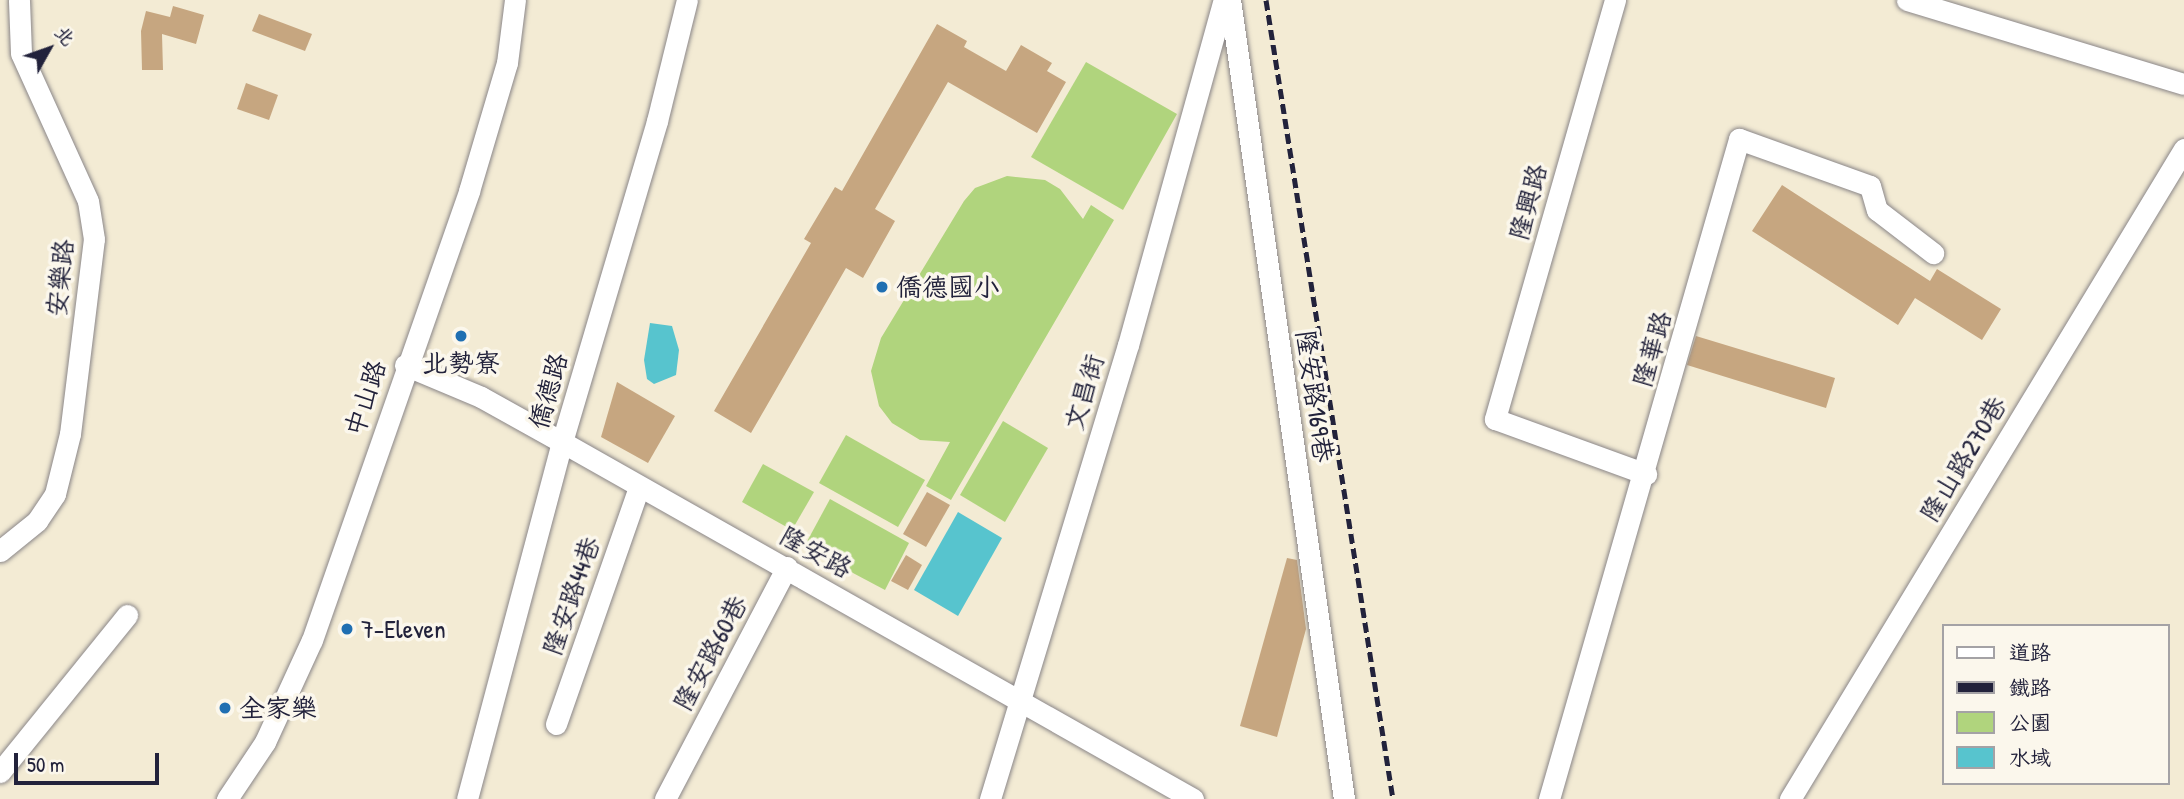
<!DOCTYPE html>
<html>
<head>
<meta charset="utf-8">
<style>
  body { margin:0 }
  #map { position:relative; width:2184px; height:799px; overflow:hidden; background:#f3ebd4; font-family:"Patrick Hand","LXGW WenKai TC",sans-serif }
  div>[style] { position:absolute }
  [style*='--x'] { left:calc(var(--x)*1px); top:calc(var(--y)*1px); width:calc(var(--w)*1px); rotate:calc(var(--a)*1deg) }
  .green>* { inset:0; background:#b0d47d }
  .water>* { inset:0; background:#57c4ce }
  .building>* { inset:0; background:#c6a680 }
  .roads { filter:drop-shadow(0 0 2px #8a8688) drop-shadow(0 0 2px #8a8688) }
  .minor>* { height:21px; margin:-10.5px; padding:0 10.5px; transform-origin:10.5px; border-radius:10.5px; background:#fff }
  .rail>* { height:5px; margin-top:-2.5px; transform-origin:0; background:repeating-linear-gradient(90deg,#22223b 0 10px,transparent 0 15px) }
  .dots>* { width:19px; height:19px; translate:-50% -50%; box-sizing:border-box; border:4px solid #fbf7ec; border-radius:50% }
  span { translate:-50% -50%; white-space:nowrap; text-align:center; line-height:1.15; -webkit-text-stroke:7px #fbf7ec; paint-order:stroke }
  .street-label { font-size:26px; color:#22223b }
  .poi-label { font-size:26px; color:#22223b }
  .left { translate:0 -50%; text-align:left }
  .legend { position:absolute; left:1942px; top:624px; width:228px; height:161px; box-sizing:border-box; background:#fbf7ec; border:2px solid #a4a2a5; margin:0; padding:9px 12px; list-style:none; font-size:21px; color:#22223b }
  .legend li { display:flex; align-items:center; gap:14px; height:35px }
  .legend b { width:35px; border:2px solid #a4a2a5 }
  .north { position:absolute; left:14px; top:14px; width:70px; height:70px; -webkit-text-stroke:5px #fbf7ec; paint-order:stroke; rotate:50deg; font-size:19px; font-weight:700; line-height:28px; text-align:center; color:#22223b }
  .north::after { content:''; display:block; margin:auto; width:24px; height:32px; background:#22223b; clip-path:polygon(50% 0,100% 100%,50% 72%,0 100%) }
  .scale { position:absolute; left:14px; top:753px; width:145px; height:32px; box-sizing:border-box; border:4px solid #22223b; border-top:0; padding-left:9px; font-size:21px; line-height:24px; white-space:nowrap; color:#22223b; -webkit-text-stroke:5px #fbf7ec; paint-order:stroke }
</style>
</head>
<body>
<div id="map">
  <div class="green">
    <div style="clip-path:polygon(1086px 62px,1177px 114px,1123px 210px,1031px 157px)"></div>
    <div style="clip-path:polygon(1007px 176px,1045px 180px,1060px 189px,1083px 219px,1091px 205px,1114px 220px,951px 500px,926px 486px,950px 442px,920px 440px,892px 423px,879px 406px,871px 371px,881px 338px,964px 201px,975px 188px)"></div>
    <div style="clip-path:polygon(1003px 421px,1048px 448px,1005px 522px,960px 495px)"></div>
    <div style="clip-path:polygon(846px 435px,925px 480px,898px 527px,819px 483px)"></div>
    <div style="clip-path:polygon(763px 464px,814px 492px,792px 530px,742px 502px)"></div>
    <div style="clip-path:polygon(830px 499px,909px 543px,885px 590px,804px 547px)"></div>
  </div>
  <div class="water">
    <div style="clip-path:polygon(650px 323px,672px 326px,679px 350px,676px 375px,654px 384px,647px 379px,644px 360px)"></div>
    <div style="clip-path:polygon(958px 512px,1002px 538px,958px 616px,914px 590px)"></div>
  </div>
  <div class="building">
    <div style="clip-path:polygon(173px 6px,204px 15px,196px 44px,162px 34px,163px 70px,142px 70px,141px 31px,146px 11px,170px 17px)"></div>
    <div style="clip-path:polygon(259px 14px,312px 34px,305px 51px,252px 31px)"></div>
    <div style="clip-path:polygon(937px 24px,967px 41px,964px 47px,1006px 71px,1021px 45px,1052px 63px,1047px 71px,1066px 82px,1037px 133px,948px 82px,875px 209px,895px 221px,863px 278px,846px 268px,751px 433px,714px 411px,811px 243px,804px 239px,835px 187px,842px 191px)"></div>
    <div style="clip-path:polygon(246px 83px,278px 95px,269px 120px,237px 109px)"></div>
    <div style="clip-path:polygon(1782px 185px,1930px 281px,1937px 269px,2001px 309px,1982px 340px,1915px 298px,1898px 325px,1752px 231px)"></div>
    <div style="clip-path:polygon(1696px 336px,1835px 378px,1826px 408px,1687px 365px)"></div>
    <div style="clip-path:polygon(617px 382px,675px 416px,648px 463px,601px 437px)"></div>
    <div style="clip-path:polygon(927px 492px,950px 505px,926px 547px,903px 534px)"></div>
    <div style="clip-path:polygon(906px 555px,922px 565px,908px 590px,891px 581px)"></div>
    <div style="clip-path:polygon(1287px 558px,1297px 560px,1306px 629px,1277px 737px,1240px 726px)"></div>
  </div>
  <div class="roads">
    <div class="minor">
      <div style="--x:1230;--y:0;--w:807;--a:81.88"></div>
      <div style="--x:1615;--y:0;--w:436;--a:106"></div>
      <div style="--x:1495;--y:419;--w:161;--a:20"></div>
      <div style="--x:1907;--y:0;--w:289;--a:16.9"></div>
      <div style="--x:405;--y:365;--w:82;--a:22.8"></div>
      <div style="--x:481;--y:397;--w:93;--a:29.1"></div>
      <div style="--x:562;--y:442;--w:725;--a:29.5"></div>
      <div style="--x:0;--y:551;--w:48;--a:-39"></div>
      <div style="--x:37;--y:521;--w:32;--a:-56"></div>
      <div style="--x:55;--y:494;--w:62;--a:-76"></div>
      <div style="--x:70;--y:434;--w:196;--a:-83"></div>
      <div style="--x:94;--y:239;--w:38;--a:-99"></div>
      <div style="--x:88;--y:201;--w:162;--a:-114.4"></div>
      <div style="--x:21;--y:53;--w:53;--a:-92.2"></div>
      <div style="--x:556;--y:724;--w:251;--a:-70.7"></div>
      <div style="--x:0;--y:772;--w:202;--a:-51"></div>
      <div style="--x:227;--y:799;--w:69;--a:-56.3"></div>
      <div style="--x:265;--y:742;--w:112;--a:-65.3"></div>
      <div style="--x:312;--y:640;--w:476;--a:-70.7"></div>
      <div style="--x:469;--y:191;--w:134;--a:-73.5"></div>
      <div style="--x:507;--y:63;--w:64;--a:-82.8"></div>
      <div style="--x:467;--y:799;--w:369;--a:-75.1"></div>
      <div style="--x:562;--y:442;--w:335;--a:-73.5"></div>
      <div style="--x:657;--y:121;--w:125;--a:-76.1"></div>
      <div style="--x:665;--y:799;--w:262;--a:-62.3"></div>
      <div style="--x:990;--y:799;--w:475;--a:-73.1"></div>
      <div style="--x:1128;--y:345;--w:358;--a:-74.5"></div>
      <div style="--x:1549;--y:799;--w:687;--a:-73.94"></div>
      <div style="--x:1739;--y:139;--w:139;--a:19.7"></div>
      <div style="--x:1870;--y:186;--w:25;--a:74"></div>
      <div style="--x:1877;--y:210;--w:71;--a:37.5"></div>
      <div style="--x:1790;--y:799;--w:760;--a:-58.78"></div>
    </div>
  </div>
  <div class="rail">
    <div style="--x:1266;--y:0;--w:809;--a:80.97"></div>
  </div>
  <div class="dots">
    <div style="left:882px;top:287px;background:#1f6fb2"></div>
    <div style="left:461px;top:336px;background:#1f6fb2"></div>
    <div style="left:347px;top:629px;background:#1f6fb2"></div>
    <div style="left:225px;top:708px;background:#1f6fb2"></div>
  </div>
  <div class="street-label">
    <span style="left:1528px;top:202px;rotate:-75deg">隆興路</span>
    <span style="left:60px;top:278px;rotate:-84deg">安樂路</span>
    <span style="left:1652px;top:349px;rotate:-74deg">隆華路</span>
    <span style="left:548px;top:391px;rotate:-74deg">僑德路</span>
    <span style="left:1084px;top:392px;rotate:-73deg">文昌街</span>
    <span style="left:1315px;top:396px;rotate:82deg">隆安路169巷</span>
    <span style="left:365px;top:398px;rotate:-72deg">中山路</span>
    <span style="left:1963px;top:459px;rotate:-59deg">隆山路270巷</span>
    <span style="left:816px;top:552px;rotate:29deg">隆安路</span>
    <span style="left:571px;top:596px;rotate:-71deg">隆安路44巷</span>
    <span style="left:710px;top:653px;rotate:-62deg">隆安路60巷</span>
  </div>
  <div class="poi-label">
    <span class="left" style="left:896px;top:287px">僑德國小</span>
    <span style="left:461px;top:363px">北勢寮</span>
    <span class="left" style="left:361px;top:629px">7-Eleven</span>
    <span class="left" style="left:239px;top:708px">全家樂</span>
  </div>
  <ul class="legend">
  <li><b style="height:9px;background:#fff"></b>道路</li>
  <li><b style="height:9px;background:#22223b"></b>鐵路</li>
  <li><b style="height:19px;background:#b0d47d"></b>公園</li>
  <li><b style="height:19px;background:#57c4ce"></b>水域</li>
  </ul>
  <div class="north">北</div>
  <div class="scale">50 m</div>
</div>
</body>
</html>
